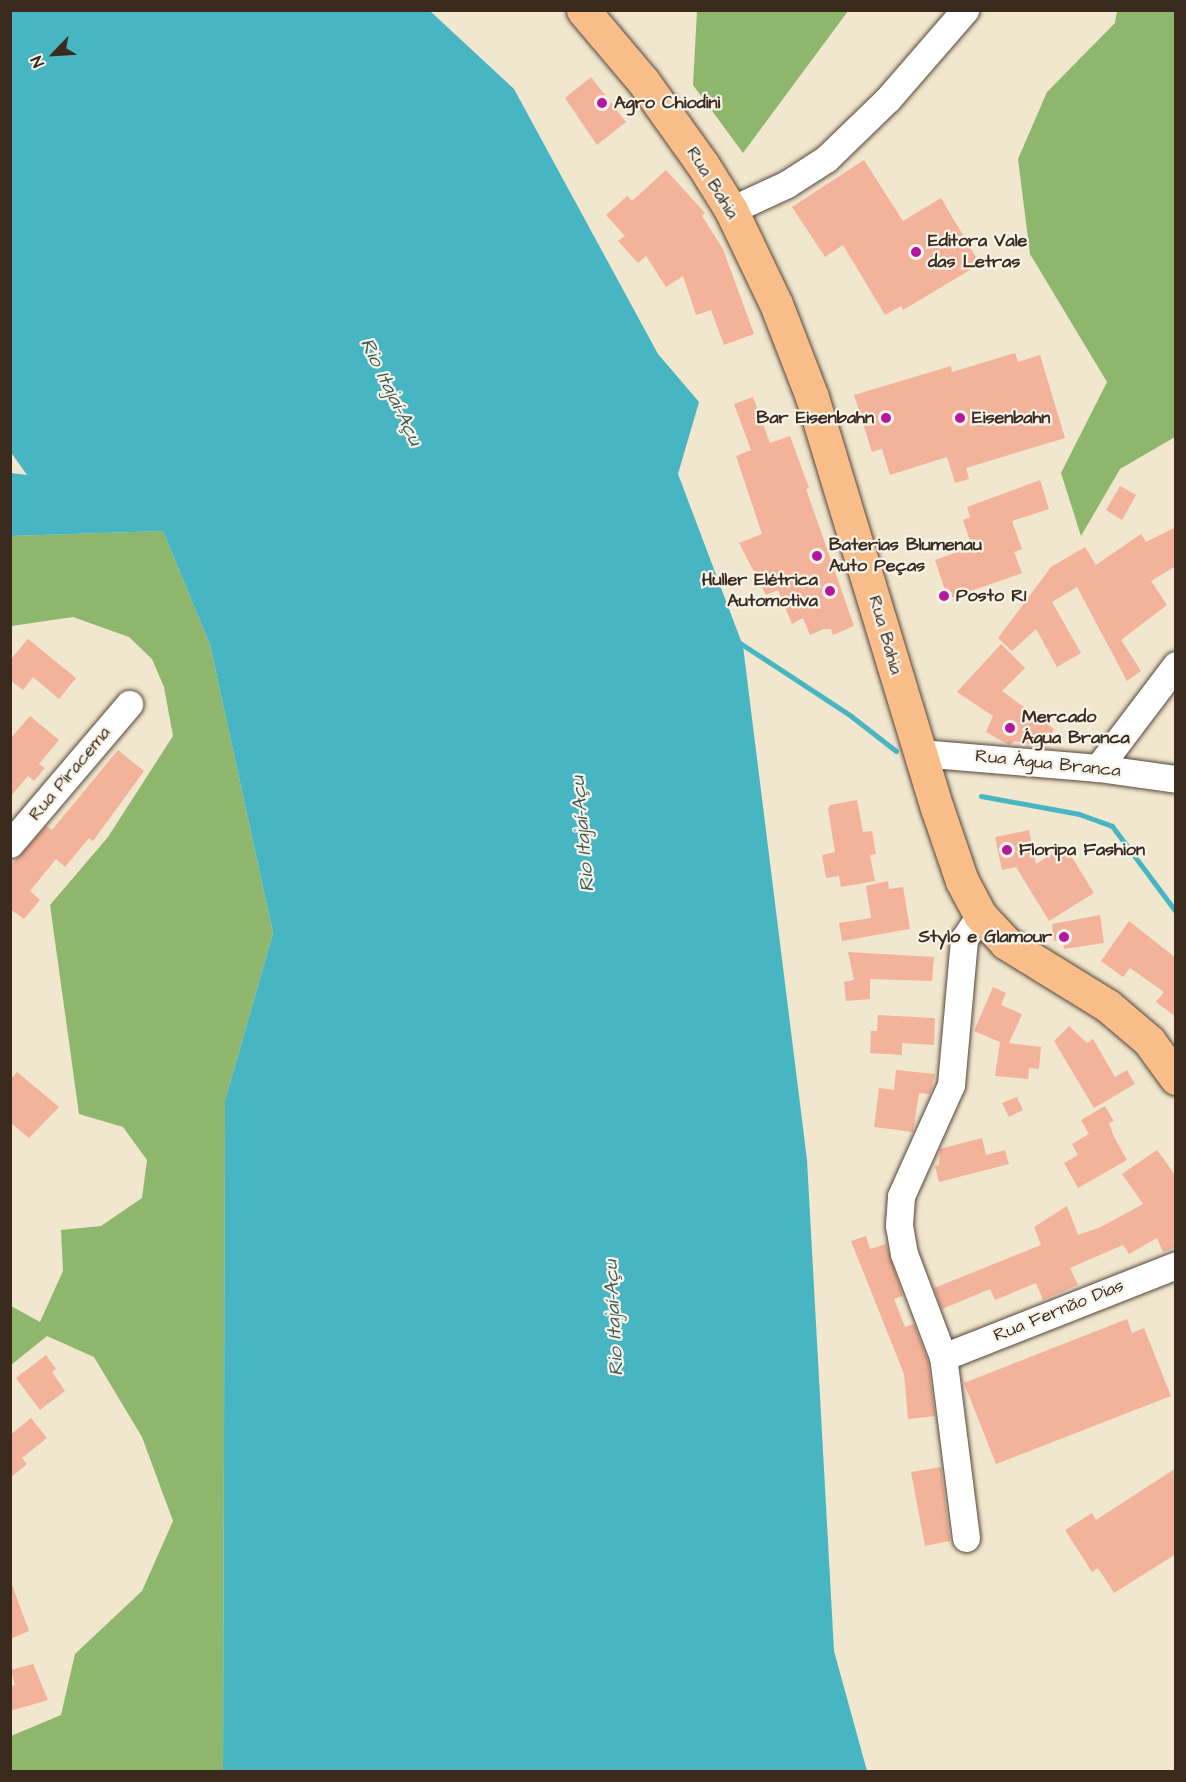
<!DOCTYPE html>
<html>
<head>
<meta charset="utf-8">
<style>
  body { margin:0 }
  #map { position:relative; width:1186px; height:1782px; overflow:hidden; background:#f1e6ce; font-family:"Architects Daughter",sans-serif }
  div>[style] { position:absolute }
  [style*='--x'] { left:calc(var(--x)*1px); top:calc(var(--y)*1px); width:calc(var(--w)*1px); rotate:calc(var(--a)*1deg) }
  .forest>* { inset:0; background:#8eb66c }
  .water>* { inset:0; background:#47b5c2 }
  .stream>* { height:5px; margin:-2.5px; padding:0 2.5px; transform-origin:2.5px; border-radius:2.5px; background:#47b5c2 }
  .building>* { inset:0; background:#f3b29a }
  .roads { filter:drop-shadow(0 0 2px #564638) drop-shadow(0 0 2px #564638) }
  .minor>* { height:27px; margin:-13.5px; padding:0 13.5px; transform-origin:13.5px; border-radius:13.5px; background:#fff }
  .major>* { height:33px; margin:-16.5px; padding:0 16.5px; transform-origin:16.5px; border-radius:16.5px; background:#f8bd89 }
  .dots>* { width:16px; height:16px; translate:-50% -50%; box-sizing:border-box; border:3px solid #f7f3e8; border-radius:50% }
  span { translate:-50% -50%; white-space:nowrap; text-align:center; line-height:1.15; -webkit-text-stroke:4.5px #f7f3e8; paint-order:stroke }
  .poi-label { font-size:18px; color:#3b2a1e; font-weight:700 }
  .left { translate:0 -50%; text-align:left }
  .right { translate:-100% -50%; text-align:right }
  .street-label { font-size:18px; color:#3b2a1e }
  .water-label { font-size:20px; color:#3f5b57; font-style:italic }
  .frame { position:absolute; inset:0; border:12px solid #3b2a1e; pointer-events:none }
  .north { position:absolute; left:24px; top:24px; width:60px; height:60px; -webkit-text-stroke:4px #f7f3e8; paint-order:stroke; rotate:245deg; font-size:16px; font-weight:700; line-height:24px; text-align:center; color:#3b2a1e }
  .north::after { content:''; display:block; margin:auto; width:21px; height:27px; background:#3b2a1e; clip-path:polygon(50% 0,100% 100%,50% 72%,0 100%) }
</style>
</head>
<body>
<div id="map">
  <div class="forest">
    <div style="clip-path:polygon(697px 11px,697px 10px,848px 11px,743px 153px,693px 85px)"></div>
    <div style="clip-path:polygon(1117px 11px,1175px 11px,1175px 437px,1120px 469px,1081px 536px,1061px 473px,1107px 382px,1030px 254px,1018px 159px,1047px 92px,1115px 23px)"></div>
    <div style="clip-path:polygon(163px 531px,210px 645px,273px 933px,225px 1101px,223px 1771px,11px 1771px,11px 1736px,61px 1715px,75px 1654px,142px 1591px,173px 1521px,142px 1437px,94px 1357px,47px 1336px,11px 1365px,11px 1306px,40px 1322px,63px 1271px,61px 1230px,101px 1226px,142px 1198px,147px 1160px,123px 1127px,79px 1114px,50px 905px,108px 837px,173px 736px,164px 687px,152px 659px,129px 637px,73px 617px,11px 626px,11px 536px)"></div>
  </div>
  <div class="water">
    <div style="clip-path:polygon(11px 10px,430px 11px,514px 89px,658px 354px,699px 402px,678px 474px,743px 646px,807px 1160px,834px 1651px,867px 1771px,223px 1771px,225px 1101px,273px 933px,210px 645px,163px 531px,11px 536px,11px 473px,27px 475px,10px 451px)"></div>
  </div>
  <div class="stream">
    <div style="--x:737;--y:641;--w:136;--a:33.3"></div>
    <div style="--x:851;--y:716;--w:57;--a:37.9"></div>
    <div style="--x:981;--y:796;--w:100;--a:10.4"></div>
    <div style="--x:1079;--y:814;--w:35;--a:20"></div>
    <div style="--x:1112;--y:826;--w:107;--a:53.3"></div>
  </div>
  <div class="building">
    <div style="clip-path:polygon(591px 77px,626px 122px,597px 145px,565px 98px)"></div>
    <div style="clip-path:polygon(864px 160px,903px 221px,941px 198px,980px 264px,903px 310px,901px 306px,885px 315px,843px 245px,825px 257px,792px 207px)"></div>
    <div style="clip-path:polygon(666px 170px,705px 213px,702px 216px,723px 249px,754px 334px,724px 345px,711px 310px,696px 315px,683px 276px,666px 287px,646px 256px,638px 263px,618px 241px,625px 236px,606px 215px,627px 196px,632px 201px)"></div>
    <div style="clip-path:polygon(1015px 353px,1018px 362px,1040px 355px,1065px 438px,966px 468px,969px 479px,955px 483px,947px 457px,890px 475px,882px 449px,872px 452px,854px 395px,951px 366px,952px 372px)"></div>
    <div style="clip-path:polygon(753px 397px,770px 443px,790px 436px,809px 488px,806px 489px,854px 626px,833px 635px,831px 629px,824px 629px,810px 635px,803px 618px,792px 624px,778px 590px,766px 595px,739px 543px,762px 534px,736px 456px,751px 450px,734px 404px)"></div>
    <div style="clip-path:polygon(1040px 480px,1049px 509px,1012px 521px,1022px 549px,1014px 552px,1022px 573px,948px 599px,935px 560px,972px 547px,963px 520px,970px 517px,967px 507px)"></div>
    <div style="clip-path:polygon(1120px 486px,1136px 495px,1122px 520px,1106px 510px)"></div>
    <div style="clip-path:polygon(1176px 527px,1176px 566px,1151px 581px,1167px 605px,1121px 640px,1141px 671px,1127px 681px,1077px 587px,1052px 602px,1081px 653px,1057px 667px,1036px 629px,1012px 651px,998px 638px,1051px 567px,1085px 547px,1096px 565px,1141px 534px,1146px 542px)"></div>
    <div style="clip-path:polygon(28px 639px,76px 678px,59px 699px,33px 677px,23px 690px,10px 680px,10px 660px)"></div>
    <div style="clip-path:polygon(1001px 644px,1025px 668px,1002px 691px,1054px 729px,1044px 747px,1015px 741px,1009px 745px,986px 732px,993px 716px,957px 692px)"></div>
    <div style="clip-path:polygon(30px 716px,59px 740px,39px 764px,45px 768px,34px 781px,28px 776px,10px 797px,10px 739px)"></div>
    <div style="clip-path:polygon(118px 750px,144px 771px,93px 841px,89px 838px,65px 867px,56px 859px,30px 891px,40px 900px,24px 919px,10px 909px,10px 866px,46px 826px,52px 830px)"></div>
    <div style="clip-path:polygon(857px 800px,863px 832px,872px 831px,876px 854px,870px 855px,875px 881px,841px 887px,839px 876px,826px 878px,822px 855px,835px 852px,828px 809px,830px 805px)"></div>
    <div style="clip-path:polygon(1029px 830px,1036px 864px,1065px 846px,1094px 893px,1049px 921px,1016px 867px,1002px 870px,995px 837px)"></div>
    <div style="clip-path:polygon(888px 881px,889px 889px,903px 887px,910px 929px,842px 941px,839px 923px,871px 918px,866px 886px)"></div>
    <div style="clip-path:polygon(1100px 915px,1104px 943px,1064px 949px,1063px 940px,1054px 941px,1052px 924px)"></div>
    <div style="clip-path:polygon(1129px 921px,1176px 958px,1176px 1017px,1156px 1002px,1164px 992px,1130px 968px,1123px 977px,1101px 961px)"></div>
    <div style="clip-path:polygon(848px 952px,934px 957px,932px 981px,870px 979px,870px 999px,846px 1001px,844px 982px,854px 980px)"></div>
    <div style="clip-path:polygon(993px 987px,1006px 993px,1001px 1005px,1022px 1014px,1009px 1043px,1041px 1047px,1039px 1069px,1029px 1068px,1028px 1079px,995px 1076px,1000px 1042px,974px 1031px)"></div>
    <div style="clip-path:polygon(878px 1015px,935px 1018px,934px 1045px,902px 1043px,902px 1055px,870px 1053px,871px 1031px,877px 1031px)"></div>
    <div style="clip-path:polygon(1069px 1026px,1087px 1043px,1093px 1039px,1115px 1077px,1127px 1070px,1135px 1084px,1094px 1108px,1054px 1041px)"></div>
    <div style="clip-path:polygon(896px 1070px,935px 1074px,930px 1094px,919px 1093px,913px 1132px,874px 1127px,879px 1088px,894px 1090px)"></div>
    <div style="clip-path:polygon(17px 1072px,59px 1107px,29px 1138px,10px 1122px,10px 1080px)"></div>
    <div style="clip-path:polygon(1017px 1097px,1023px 1110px,1009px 1117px,1002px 1103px)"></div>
    <div style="clip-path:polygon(1105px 1106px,1114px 1121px,1109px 1123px,1114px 1137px,1127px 1160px,1078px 1188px,1064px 1163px,1078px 1155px,1072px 1144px,1089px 1134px,1081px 1120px)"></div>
    <div style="clip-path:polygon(982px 1138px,986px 1155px,1005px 1150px,1009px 1164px,939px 1182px,935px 1166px,939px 1165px,940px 1149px)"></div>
    <div style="clip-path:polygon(1157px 1150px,1176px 1176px,1176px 1247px,1163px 1252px,1157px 1238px,1129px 1254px,1123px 1245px,1070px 1268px,1078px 1285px,1043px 1300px,1036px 1283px,995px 1300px,990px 1289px,942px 1309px,934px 1288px,1041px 1245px,1034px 1227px,1067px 1206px,1078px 1235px,1101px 1227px,1143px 1204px,1122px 1174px)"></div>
    <div style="clip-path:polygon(866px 1236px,870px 1249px,886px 1244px,903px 1296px,894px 1299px,905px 1327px,914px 1324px,928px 1361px,935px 1416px,908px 1419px,904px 1374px,851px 1241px)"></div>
    <div style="clip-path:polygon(1127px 1319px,1132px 1333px,1144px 1328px,1171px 1396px,996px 1464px,964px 1383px)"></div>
    <div style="clip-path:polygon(46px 1355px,56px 1369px,52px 1372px,65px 1391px,40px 1410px,16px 1378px)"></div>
    <div style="clip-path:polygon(31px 1418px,47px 1438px,22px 1458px,27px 1464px,10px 1478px,10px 1435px)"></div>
    <div style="clip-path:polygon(941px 1467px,950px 1541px,925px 1546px,911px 1472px)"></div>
    <div style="clip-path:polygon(1176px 1468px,1176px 1554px,1114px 1593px,1098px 1568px,1092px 1572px,1065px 1530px,1092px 1513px,1096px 1520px)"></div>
    <div style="clip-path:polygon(12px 1585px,29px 1631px,10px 1639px,10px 1586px)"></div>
    <div style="clip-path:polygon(33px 1664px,48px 1700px,10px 1711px,10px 1686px,15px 1685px,11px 1670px)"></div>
  </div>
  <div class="roads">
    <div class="minor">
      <div style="--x:731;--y:210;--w:62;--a:-24.9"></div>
      <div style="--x:787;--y:184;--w:46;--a:-32.7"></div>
      <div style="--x:826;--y:159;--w:86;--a:-44.1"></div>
      <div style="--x:888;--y:99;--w:118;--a:-49.1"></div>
      <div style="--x:920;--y:753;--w:179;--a:4.8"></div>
      <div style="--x:1098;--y:768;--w:79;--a:8"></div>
      <div style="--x:1098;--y:768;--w:129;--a:-52.9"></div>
      <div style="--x:10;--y:844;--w:184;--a:-49.6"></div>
      <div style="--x:943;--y:1357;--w:251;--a:-21.5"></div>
      <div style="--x:966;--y:1538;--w:182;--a:-97.2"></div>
      <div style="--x:943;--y:1357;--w:110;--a:-110.7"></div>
      <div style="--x:904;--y:1254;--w:29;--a:-100"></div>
      <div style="--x:899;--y:1225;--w:29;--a:-86"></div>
      <div style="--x:901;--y:1196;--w:122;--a:-65.8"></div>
      <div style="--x:951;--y:1085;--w:147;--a:-84.9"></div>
      <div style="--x:964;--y:939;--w:29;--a:-56"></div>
    </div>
    <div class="major">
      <div style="--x:583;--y:10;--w:93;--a:49.8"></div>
      <div style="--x:643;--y:81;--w:103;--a:54.5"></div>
      <div style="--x:703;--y:165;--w:53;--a:58.1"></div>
      <div style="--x:731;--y:210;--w:104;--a:64.4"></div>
      <div style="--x:776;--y:304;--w:100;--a:68.8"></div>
      <div style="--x:812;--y:397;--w:430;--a:73.1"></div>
      <div style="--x:937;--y:808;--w:77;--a:71.1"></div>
      <div style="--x:962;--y:881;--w:38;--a:62"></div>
      <div style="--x:980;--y:915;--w:38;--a:47"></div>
      <div style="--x:1006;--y:943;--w:120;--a:31.7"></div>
      <div style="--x:1108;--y:1006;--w:54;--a:40.5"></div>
      <div style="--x:1149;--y:1041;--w:46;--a:53.9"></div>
    </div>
  </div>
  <div class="dots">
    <div style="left:602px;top:103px;background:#b5179e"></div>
    <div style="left:916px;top:252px;background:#b5179e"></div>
    <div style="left:886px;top:418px;background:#b5179e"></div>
    <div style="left:960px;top:418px;background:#b5179e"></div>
    <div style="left:817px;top:556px;background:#b5179e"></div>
    <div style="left:830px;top:591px;background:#b5179e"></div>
    <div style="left:944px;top:596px;background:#b5179e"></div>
    <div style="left:1010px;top:728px;background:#b5179e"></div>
    <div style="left:1007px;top:850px;background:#b5179e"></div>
    <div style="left:1064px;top:937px;background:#b5179e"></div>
  </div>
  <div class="poi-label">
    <span class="left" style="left:614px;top:103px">Agro Chiodini</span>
    <span class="left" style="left:928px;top:252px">Editora Vale<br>das Letras</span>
    <span class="right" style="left:874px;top:418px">Bar Eisenbahn</span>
    <span class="left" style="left:972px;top:418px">Eisenbahn</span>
    <span class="left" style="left:829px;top:556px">Baterias Blumenau<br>Auto Peças</span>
    <span class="right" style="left:818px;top:591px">Huller Elétrica<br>Automotiva</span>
    <span class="left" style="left:956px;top:596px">Posto R1</span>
    <span class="left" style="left:1022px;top:728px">Mercado<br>Água Branca</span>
    <span class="left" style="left:1019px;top:850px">Floripa Fashion</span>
    <span class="right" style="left:1052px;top:937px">Stylo e Glamour</span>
  </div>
  <div class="street-label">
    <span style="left:712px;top:183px;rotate:58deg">Rua Bahia</span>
    <span style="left:885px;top:635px;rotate:74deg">Rua Bahia</span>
    <span style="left:1048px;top:764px;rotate:6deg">Rua Água Branca</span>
    <span style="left:70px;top:774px;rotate:-50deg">Rua Piracema</span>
    <span style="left:1059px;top:1311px;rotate:-22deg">Rua Fernão Dias</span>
  </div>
  <div class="water-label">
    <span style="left:391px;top:392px;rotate:64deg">Rio Itajaí-Açu</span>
    <span style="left:583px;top:834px;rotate:-95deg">Rio Itajaí-Açu</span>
    <span style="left:614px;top:1318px;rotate:-93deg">Rio Itajaí-Açu</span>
  </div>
  <div class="frame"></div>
  <div class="north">N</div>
</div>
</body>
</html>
